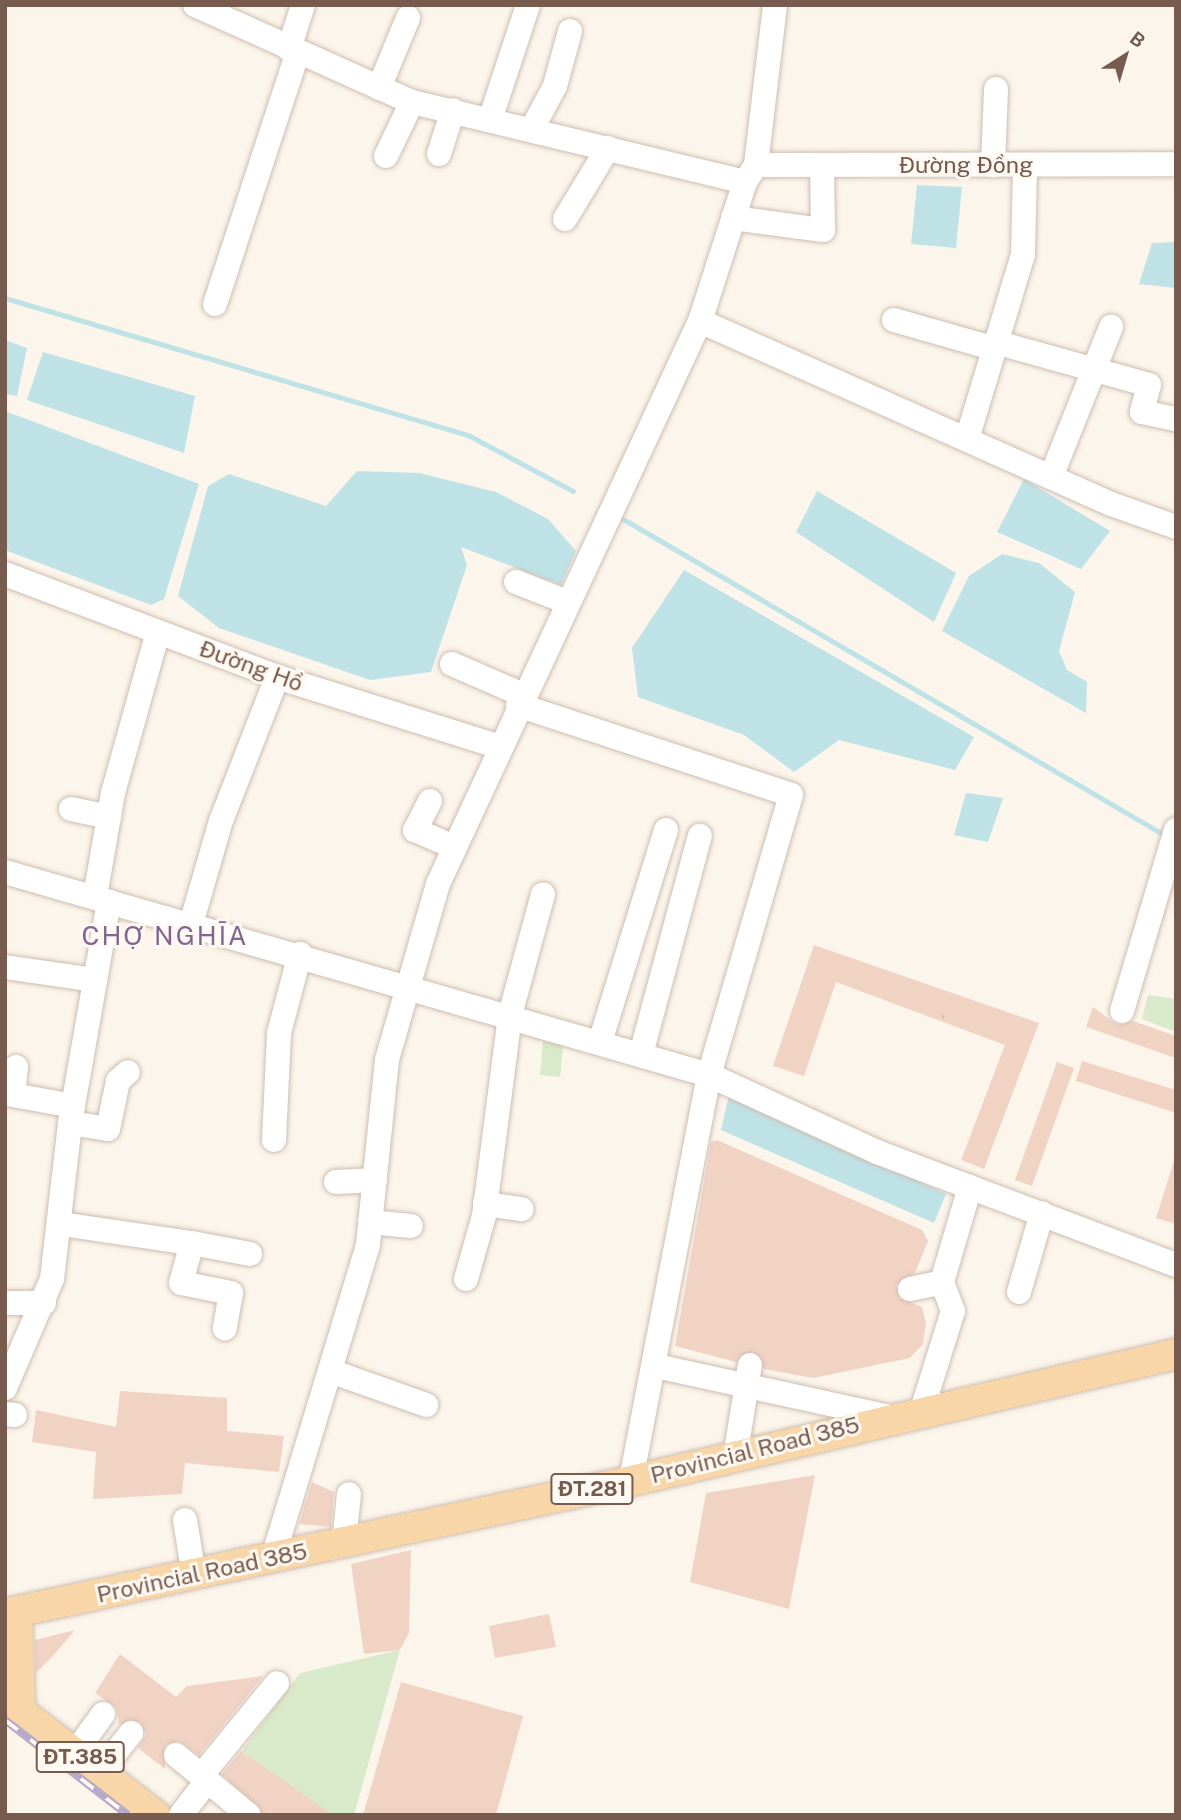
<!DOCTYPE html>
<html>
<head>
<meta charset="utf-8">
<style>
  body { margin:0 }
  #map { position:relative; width:1181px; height:1820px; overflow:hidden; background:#fcf5eb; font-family:"Public Sans",sans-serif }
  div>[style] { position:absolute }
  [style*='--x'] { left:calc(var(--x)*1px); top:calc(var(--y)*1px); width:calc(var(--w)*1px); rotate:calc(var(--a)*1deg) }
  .green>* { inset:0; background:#d8eac9 }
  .water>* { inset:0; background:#bfe2e6 }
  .stream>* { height:5px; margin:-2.5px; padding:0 2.5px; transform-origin:2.5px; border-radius:2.5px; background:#bfe2e6 }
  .building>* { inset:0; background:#f1d3c4 }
  .path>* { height:2.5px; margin-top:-1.25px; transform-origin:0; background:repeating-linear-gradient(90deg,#d7b7a6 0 2px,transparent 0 7px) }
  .roads { filter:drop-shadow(0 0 2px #cebdb0) drop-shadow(0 0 2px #cebdb0) }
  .minor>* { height:24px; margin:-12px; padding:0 12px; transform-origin:12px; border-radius:12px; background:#fff }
  .major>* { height:30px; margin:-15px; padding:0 15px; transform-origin:15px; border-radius:15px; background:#f8d6a7 }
  .rail>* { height:8px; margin-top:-4px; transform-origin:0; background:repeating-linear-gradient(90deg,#fef9f2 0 16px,#b7a8c7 0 32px); box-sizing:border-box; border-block:2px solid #b7a8c7 }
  span { translate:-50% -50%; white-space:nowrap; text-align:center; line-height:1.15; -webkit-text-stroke:6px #fef9f2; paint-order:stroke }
  .shield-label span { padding:2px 5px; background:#fef9f2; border:2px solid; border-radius:5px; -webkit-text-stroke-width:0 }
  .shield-label { font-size:21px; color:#775b4e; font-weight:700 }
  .street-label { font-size:23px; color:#775b4e }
  .quarter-label { font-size:26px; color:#826692; letter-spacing:2px }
  .frame { position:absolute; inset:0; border:7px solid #775b4e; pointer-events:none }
  .north { position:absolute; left:1090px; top:21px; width:70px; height:70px; -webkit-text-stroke:5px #fef9f2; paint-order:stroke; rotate:37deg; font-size:19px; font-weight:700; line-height:28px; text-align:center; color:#775b4e }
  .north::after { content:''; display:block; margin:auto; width:24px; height:32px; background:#775b4e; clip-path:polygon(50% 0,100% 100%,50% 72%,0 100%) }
</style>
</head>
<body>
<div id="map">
  <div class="green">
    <div style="clip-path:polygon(1148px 995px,1176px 999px,1176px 1032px,1142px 1019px)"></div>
    <div style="clip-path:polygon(543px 1041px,563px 1045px,560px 1077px,540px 1075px)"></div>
    <div style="clip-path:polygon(400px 1650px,354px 1815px,330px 1815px,242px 1751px,300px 1673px)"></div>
  </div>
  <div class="water">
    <div style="clip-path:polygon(917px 185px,962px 187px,956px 248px,911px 244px)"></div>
    <div style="clip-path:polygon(1176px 242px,1176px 288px,1139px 284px,1152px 243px)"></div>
    <div style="clip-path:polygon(5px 340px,27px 348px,17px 396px,5px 394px)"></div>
    <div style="clip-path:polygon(43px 352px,195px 396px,184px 453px,27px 400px)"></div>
    <div style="clip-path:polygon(5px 411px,199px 484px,164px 599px,151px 605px,5px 550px)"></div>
    <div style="clip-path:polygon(357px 471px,419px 473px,496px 492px,548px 519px,576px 551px,561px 585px,461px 547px,467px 565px,431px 672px,370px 680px,219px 628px,178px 596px,208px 486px,229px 474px,326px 506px)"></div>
    <div style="clip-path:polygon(1024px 479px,1110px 531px,1081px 569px,997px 532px)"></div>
    <div style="clip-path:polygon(817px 491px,956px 573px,934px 622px,796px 532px)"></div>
    <div style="clip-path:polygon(1002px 554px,1039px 563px,1075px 592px,1059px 651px,1067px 670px,1087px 682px,1086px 713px,942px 631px,969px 576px)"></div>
    <div style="clip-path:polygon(684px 570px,974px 737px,955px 770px,839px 740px,794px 772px,744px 735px,638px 697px,632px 648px)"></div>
    <div style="clip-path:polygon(966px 793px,1003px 798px,988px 842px,954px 835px)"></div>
    <div style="clip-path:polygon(729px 1095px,946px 1194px,934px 1223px,721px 1130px)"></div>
  </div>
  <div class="stream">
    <div style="--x:5;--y:298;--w:483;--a:16.5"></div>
    <div style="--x:468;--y:435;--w:119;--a:28.1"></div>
    <div style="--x:623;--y:519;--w:623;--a:30.27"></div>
  </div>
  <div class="building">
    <div style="clip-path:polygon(814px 945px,1039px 1023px,984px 1169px,961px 1160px,1005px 1045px,836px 982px,804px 1076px,773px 1066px)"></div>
    <div style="clip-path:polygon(1093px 1007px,1117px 1025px,1133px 1021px,1176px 1036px,1176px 1058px,1086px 1027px)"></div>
    <div style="clip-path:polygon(1082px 1061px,1176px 1090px,1176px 1113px,1076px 1081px)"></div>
    <div style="clip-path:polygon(1057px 1062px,1074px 1068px,1032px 1186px,1015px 1180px)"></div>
    <div style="clip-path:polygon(717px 1140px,922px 1230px,928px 1241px,915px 1273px,896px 1285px,899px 1298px,922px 1307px,926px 1322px,923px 1344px,910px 1358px,813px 1378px,764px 1369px,753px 1351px,736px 1362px,675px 1346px,711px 1142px)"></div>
    <div style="clip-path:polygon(1173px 1164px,1176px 1164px,1176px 1224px,1156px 1218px)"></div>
    <div style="clip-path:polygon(120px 1391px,227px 1398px,227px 1431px,284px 1436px,279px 1472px,185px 1463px,182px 1494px,93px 1499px,96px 1452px,32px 1442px,36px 1410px,116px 1427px)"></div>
    <div style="clip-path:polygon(815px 1475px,789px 1609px,690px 1582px,706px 1493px)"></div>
    <div style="clip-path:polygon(312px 1482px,334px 1492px,331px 1527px,299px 1524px)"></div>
    <div style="clip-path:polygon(411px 1550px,409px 1633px,400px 1650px,364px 1654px,351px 1564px)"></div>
    <div style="clip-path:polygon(549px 1614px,556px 1647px,495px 1658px,489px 1626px)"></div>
    <div style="clip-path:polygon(75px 1630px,51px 1658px,36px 1673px,35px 1640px)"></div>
    <div style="clip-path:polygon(120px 1654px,176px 1697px,187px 1686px,263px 1676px,199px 1755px,179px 1741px,165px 1745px,165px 1769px,138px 1748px,146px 1735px,141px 1722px,119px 1724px,116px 1707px,95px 1693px)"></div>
    <div style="clip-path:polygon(401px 1682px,523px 1716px,496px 1815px,363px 1815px)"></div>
    <div style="clip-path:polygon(241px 1751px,257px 1762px,333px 1815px,263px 1815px,222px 1774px)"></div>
  </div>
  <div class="path">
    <div style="--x:942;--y:1016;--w:5;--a:11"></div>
  </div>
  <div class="roads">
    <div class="minor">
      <div style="--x:195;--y:5;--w:238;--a:24.1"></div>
      <div style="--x:412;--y:102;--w:342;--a:13.5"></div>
      <div style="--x:745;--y:182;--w:146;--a:107.9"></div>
      <div style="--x:700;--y:321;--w:621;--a:114.96"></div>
      <div style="--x:438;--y:884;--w:183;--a:106.2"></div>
      <div style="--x:387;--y:1060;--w:186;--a:95.9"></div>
      <div style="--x:368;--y:1245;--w:327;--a:106.9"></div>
      <div style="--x:289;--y:49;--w:46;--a:-72.3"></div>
      <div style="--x:379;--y:88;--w:76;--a:-67.5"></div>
      <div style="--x:491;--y:117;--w:118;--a:-71.7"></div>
      <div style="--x:533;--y:127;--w:47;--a:-61.8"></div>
      <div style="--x:555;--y:86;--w:57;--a:-74.7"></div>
      <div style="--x:439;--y:154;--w:46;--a:-72.3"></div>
      <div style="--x:386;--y:156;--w:60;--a:-64.3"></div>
      <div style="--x:756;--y:165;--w:420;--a:-0.1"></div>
      <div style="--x:993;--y:165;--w:76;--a:-87.7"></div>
      <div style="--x:747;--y:179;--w:17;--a:-57"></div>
      <div style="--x:756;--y:165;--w:161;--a:-83.2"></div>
      <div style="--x:733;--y:218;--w:91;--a:7.6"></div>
      <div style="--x:823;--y:230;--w:65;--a:-90.9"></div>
      <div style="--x:565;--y:219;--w:83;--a:-58.8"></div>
      <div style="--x:215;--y:304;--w:263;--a:-71.8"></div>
      <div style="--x:894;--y:320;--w:102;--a:15.9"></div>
      <div style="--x:700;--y:321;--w:450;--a:24"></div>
      <div style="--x:1111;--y:504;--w:69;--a:19.5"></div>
      <div style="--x:995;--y:342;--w:160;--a:15.6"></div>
      <div style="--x:1149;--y:385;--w:28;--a:105"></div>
      <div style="--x:1142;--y:412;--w:35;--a:12"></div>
      <div style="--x:967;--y:439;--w:192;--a:-73.1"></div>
      <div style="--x:1023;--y:255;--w:89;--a:-88.7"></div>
      <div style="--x:1051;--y:477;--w:162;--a:-68.2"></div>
      <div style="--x:5;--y:574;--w:291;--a:20.7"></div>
      <div style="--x:277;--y:677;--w:234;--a:17.4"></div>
      <div style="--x:516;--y:582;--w:55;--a:21.4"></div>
      <div style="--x:452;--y:664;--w:77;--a:23.6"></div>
      <div style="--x:518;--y:705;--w:287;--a:18.2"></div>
      <div style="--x:791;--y:795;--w:292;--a:106.3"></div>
      <div style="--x:709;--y:1075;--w:413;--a:100.9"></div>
      <div style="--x:430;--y:801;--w:33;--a:117"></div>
      <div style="--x:415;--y:830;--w:43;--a:23.6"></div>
      <div style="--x:71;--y:809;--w:39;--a:12"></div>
      <div style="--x:5;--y:872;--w:733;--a:16.09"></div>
      <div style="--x:709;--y:1075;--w:185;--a:24.6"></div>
      <div style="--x:877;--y:1152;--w:320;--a:20.7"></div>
      <div style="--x:95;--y:897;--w:106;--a:-80.2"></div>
      <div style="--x:113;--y:793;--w:167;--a:-74.4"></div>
      <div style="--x:191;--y:924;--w:107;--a:-73.8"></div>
      <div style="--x:221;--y:821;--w:155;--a:-68.7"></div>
      <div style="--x:5;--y:967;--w:90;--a:8.3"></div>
      <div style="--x:1122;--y:1011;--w:189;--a:-73.4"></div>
      <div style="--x:600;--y:1042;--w:222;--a:-72.7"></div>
      <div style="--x:641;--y:1054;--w:226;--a:-74.9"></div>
      <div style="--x:16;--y:1067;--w:28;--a:96"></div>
      <div style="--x:13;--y:1095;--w:61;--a:10.4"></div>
      <div style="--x:70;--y:1123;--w:38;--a:9"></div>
      <div style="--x:108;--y:1129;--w:49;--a:-78.2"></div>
      <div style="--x:118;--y:1081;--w:13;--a:-42"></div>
      <div style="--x:274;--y:1140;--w:107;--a:-87.3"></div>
      <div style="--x:279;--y:1033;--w:82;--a:-75.1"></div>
      <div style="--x:336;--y:1182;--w:39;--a:-3"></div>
      <div style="--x:485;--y:1204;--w:37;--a:8"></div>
      <div style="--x:370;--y:1222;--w:41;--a:5.6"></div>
      <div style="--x:61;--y:1224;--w:132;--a:8.3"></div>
      <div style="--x:192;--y:1243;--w:41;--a:105.4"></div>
      <div style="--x:181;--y:1283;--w:51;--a:11.3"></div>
      <div style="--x:231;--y:1293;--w:36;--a:100"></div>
      <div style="--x:192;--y:1243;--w:59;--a:10.7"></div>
      <div style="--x:466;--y:1279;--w:66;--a:-74.1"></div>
      <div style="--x:484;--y:1216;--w:203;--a:-82.6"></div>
      <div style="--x:510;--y:1015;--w:125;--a:-74.7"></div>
      <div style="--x:910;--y:1289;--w:33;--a:-12"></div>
      <div style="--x:1019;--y:1292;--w:82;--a:-73.8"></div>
      <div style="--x:5;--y:1303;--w:39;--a:0"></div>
      <div style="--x:656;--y:1366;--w:239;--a:12.3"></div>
      <div style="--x:333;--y:1372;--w:99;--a:19.5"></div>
      <div style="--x:5;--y:1388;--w:119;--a:-66.7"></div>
      <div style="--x:52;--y:1279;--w:157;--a:-83.4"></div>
      <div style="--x:70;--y:1123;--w:225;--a:-80"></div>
      <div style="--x:921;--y:1413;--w:107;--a:-72.6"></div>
      <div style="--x:953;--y:1311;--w:31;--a:-111"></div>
      <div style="--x:942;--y:1282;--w:99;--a:-73.6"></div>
      <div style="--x:5;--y:1414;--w:10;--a:6"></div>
      <div style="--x:736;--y:1451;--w:87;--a:-80.8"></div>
      <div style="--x:185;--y:1520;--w:56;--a:80.7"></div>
      <div style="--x:344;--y:1543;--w:49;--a:-84.2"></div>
      <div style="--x:75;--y:1753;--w:48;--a:-54.3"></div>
      <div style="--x:176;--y:1755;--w:94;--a:39.4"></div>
      <div style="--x:100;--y:1772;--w:50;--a:-51.5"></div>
      <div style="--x:201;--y:1776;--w:120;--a:-50.7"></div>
      <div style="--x:181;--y:1815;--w:43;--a:-52.6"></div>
    </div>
    <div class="major">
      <div style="--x:17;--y:1612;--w:99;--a:88.3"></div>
      <div style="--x:5;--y:1614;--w:640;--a:-11.99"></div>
      <div style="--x:631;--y:1481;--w:560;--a:-13.12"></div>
      <div style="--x:5;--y:1700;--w:189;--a:37.5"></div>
    </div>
  </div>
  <div class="rail">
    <div style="--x:5;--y:1720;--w:155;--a:37.7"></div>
  </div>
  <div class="shield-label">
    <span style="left:592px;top:1489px">ĐT.281</span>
    <span style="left:80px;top:1757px">ĐT.385</span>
  </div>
  <div class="street-label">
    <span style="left:966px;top:165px">Đường Đồng</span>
    <span style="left:251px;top:666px;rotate:20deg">Đường Hồ</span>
    <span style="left:755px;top:1450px;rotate:-14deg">Provincial Road 385</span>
    <span style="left:202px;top:1573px;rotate:-12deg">Provincial Road 385</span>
  </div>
  <div class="quarter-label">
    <span style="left:165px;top:936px">CHỢ NGHĨA</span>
  </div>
  <div class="frame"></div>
  <div class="north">B</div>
</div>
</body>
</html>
